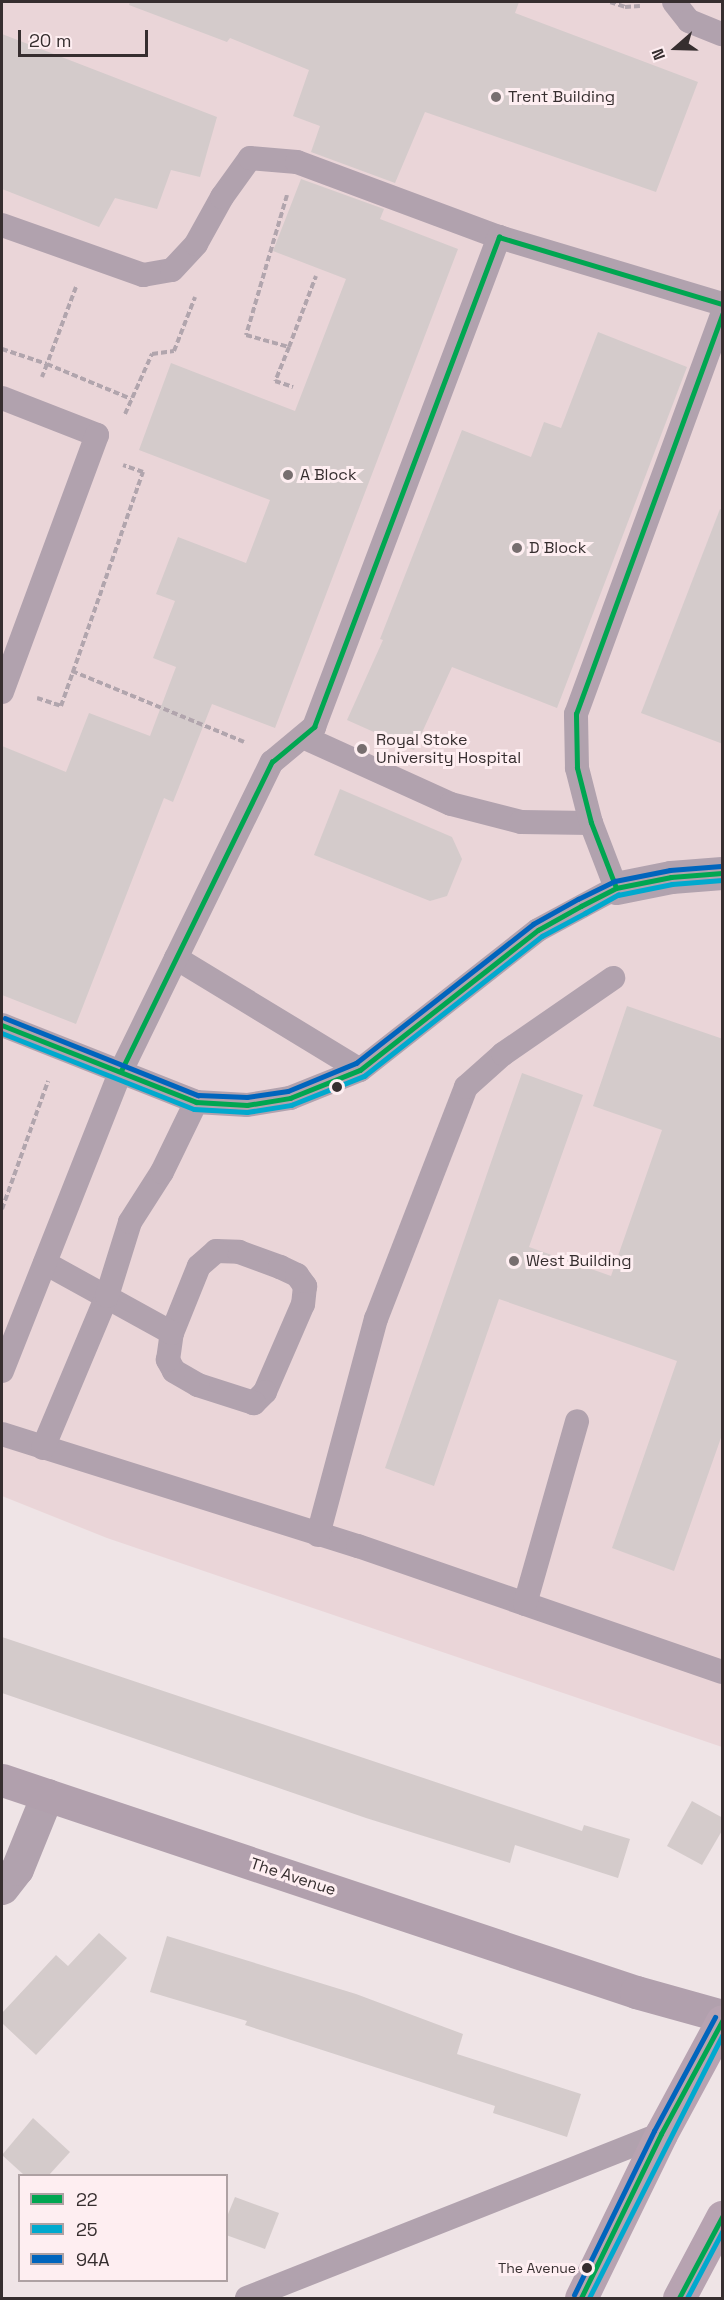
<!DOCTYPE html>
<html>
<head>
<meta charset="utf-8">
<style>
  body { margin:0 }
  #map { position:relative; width:724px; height:2300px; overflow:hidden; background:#efe4e6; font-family:"Space Grotesk",sans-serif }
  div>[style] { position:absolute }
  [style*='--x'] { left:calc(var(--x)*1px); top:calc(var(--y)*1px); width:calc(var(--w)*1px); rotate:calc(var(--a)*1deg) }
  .built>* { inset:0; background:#ead5d8 }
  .building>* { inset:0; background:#d4cbcb }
  .path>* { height:4px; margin-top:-2px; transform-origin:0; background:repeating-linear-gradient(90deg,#b1a5ad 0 6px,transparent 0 9px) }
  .lane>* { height:24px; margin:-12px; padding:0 12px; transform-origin:12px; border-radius:12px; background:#b1a2ae }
  .street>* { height:33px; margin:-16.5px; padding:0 16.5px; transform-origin:16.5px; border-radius:16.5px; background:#b1a2ae }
  .secondary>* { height:33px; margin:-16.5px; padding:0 16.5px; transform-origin:16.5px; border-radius:16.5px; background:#b1a0ad }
  .highway>* { height:33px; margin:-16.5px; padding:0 16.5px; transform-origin:16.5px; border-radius:16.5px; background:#b7a3b1 }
  .bus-1>* { height:4.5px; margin:-2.25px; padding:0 2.25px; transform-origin:2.25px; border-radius:2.25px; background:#00a651 }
  .bus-2>* { height:4.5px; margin:-2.25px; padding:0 2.25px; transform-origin:2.25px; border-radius:2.25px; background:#00a9ce }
  .bus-3>* { height:4.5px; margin:-2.25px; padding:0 2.25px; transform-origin:2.25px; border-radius:2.25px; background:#0065bd }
  .dots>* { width:16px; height:16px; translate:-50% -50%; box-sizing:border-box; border:3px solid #feeef1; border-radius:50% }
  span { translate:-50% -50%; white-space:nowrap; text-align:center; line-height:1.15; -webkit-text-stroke:6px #feeef1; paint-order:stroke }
  .bus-label { font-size:14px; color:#362e2f }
  .right { translate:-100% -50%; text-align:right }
  .poi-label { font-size:16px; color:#362e2f }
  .left { translate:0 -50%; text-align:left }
  .street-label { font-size:16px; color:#362e2f }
  .frame { position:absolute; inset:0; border:3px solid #362e2f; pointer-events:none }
  .legend { position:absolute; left:18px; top:2174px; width:210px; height:108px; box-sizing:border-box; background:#feeef1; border:2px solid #aea1a3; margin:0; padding:8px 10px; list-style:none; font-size:18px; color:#362e2f }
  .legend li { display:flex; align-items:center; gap:12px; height:30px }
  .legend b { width:30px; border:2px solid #aea1a3 }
  .north { position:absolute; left:646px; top:18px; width:60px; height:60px; -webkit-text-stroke:4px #feeef1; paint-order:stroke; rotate:250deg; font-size:16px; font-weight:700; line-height:24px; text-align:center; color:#362e2f }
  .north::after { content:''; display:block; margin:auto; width:21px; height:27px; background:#362e2f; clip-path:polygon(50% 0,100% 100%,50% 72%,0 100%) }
  .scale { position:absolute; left:18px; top:30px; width:130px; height:27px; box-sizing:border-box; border:3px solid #362e2f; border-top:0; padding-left:8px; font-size:18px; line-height:21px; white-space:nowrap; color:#362e2f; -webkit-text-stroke:4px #feeef1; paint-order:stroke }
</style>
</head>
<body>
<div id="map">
  <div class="built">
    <div style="clip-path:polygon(2px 2px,722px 2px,722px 1747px,107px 1538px,2px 1496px)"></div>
  </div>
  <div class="building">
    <div style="clip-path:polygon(130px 2px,519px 2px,515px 13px,698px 82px,656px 192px,425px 112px,395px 183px,311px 152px,320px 126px,293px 116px,309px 70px,230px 38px,227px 42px,129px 5px)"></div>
    <div style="clip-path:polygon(2px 34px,217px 117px,200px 177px,171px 170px,157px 209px,115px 198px,99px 227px,2px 189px)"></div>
    <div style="clip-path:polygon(301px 179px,384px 209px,380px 219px,458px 249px,275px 728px,212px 704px,173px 802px,164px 798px,76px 1024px,2px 995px,2px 746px,66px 772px,89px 713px,150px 736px,176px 667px,153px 658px,175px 601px,156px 594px,178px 537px,246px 563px,270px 500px,139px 450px,171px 363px,295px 411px,346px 279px,273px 251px)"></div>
    <div style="clip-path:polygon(598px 332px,687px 367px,557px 708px,452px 667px,414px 750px,347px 720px,383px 640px,380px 639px,462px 430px,531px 457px,544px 422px,561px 428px)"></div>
    <div style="clip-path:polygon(720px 509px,723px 510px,723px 744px,641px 713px)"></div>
    <div style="clip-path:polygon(340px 789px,452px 837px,462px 859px,447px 896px,430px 901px,314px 855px)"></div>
    <div style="clip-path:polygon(627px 1006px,723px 1039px,723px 1432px,674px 1571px,612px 1548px,677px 1361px,499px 1299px,434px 1486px,385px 1468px,522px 1073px,583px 1095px,529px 1247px,611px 1276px,662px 1130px,593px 1106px)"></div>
    <div style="clip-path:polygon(2px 1637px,582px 1831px,584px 1825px,630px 1839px,618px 1878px,515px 1845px,510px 1863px,366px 1818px,2px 1693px)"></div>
    <div style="clip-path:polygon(692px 1801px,723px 1818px,723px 1829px,702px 1865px,667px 1846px)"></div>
    <div style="clip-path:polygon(99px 1933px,127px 1958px,36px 2055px,2px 2023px,2px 2013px,56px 1955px,68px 1966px)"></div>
    <div style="clip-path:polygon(167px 1936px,356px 1994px,463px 2034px,457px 2054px,581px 2094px,567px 2137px,493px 2113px,495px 2106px,245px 2025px,247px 2021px,150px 1992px)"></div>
    <div style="clip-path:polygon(33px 2118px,70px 2152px,49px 2175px,24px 2175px,2px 2155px)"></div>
    <div style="clip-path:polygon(235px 2197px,279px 2213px,265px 2249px,226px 2235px,226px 2219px)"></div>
  </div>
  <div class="path">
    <div style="--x:610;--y:2;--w:16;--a:18"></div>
    <div style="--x:625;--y:7;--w:15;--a:-4"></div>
    <div style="--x:287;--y:195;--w:146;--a:106.3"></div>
    <div style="--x:246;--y:335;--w:45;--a:15.6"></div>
    <div style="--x:289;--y:347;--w:37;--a:112"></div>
    <div style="--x:275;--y:381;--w:19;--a:18"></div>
    <div style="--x:76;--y:287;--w:82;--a:110.6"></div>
    <div style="--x:47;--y:364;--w:91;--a:22.6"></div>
    <div style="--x:289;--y:347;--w:76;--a:-69.2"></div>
    <div style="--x:2;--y:349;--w:47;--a:18.4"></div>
    <div style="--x:47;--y:364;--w:14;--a:111"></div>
    <div style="--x:125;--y:414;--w:66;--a:-65.8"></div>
    <div style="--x:152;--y:354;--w:22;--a:-8"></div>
    <div style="--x:174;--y:351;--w:58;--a:-68.7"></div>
    <div style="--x:72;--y:671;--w:186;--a:22.4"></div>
    <div style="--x:37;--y:698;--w:25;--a:18"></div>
    <div style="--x:61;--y:706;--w:248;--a:-70.7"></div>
    <div style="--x:143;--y:472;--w:21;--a:-161"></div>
    <div style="--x:2;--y:1209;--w:136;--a:-70.2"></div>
  </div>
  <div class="lane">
    <div style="--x:674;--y:2;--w:24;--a:52"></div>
    <div style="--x:689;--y:21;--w:35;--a:22"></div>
    <div style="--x:2;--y:225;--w:150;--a:19.5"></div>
    <div style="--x:143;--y:275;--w:29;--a:-10"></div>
    <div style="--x:172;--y:270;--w:35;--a:-47"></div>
    <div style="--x:196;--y:244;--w:54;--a:-61"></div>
    <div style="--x:222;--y:197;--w:48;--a:-54.3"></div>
    <div style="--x:250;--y:158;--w:47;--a:4.9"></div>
    <div style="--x:297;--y:162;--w:215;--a:20.4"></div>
    <div style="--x:499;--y:237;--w:233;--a:16.7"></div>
    <div style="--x:2;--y:398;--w:102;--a:21.3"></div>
    <div style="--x:97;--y:435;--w:274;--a:110.3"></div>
    <div style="--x:303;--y:737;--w:162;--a:24.4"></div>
    <div style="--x:451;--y:804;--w:72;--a:14.4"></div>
    <div style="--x:521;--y:822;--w:70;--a:0.8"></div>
    <div style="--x:176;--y:958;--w:215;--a:31.3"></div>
    <div style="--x:2;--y:1025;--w:209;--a:21.6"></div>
    <div style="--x:196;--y:1102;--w:51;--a:3.4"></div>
    <div style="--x:247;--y:1105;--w:44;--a:-9.2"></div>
    <div style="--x:290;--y:1098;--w:75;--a:-21.8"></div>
    <div style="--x:360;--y:1070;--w:226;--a:-38.2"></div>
    <div style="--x:538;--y:930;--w:89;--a:-28.3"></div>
    <div style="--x:616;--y:888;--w:70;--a:-111"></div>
    <div style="--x:591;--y:823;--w:57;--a:-104.3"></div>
    <div style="--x:577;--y:768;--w:54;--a:-91.1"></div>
    <div style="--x:576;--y:714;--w:426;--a:-69.9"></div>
    <div style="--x:216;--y:1251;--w:23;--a:2"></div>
    <div style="--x:239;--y:1252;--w:44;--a:20.1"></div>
    <div style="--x:280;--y:1267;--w:19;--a:25"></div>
    <div style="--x:297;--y:1275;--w:14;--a:54"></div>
    <div style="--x:305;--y:1286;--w:18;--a:96"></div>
    <div style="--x:303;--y:1304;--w:96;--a:113.4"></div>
    <div style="--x:265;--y:1392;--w:16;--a:135"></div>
    <div style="--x:254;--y:1403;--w:59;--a:-162.2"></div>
    <div style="--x:198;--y:1385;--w:28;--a:-150"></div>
    <div style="--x:174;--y:1371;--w:13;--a:-119"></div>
    <div style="--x:168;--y:1360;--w:27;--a:-82"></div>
    <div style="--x:172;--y:1333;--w:72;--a:-68.1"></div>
    <div style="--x:199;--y:1266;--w:23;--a:-41"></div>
    <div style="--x:45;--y:1263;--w:145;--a:28.9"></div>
    <div style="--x:2;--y:1371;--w:323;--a:-68.4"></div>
    <div style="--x:121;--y:1071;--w:344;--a:-64"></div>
    <div style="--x:272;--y:762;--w:55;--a:-39.8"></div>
    <div style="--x:314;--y:727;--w:524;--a:-69.32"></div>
    <div style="--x:2;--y:1434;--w:373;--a:17.5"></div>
    <div style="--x:358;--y:1546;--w:385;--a:19.1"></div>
    <div style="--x:43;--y:1448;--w:165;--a:-67.2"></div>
    <div style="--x:107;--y:1296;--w:77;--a:-72.7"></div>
    <div style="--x:130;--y:1222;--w:59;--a:-57.4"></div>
    <div style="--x:162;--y:1172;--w:78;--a:-64.1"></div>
    <div style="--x:318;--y:1535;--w:224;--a:-75"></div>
    <div style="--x:376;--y:1319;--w:249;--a:-68.8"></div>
    <div style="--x:466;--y:1087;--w:50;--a:-41.7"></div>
    <div style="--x:503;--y:1054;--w:134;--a:-34.6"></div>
    <div style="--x:525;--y:1604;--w:190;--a:-74.1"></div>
    <div style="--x:247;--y:2298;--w:445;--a:-21.6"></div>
  </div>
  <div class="street">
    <div style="--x:616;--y:888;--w:56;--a:-11.3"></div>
    <div style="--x:671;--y:877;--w:51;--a:-4.5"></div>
    <div style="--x:2;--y:1888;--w:24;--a:-52"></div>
    <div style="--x:17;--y:1869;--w:80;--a:-67.9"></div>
  </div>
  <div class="secondary">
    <div style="--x:2;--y:1780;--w:669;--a:18.49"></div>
    <div style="--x:636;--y:1992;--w:89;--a:15.6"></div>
  </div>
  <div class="highway">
    <div style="--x:581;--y:2298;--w:182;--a:-64"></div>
    <div style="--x:661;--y:2134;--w:128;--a:-61.6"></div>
    <div style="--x:679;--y:2298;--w:92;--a:-62"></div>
  </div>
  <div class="bus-1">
    <div style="--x:616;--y:888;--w:70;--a:-111"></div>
    <div style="--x:591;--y:823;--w:57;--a:-104.3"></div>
    <div style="--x:577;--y:768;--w:54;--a:-91.1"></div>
    <div style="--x:576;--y:714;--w:426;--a:-69.9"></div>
    <div style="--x:2;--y:1025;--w:209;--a:21.6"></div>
    <div style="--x:196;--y:1102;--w:51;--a:3.4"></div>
    <div style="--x:247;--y:1105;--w:44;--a:-9.2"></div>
    <div style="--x:290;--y:1098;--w:75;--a:-21.8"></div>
    <div style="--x:360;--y:1070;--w:226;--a:-38.2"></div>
    <div style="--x:538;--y:930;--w:49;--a:-29.2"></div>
    <div style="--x:581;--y:906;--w:39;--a:-27"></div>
    <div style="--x:616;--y:888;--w:56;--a:-11.3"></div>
    <div style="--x:671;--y:877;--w:51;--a:-4.5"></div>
    <div style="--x:121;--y:1071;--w:344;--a:-64"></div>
    <div style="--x:272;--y:762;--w:55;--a:-39.8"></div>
    <div style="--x:314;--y:727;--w:524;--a:-69.32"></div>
    <div style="--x:499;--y:237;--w:233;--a:16.7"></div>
    <div style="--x:581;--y:2298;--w:182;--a:-64"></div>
    <div style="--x:661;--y:2134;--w:128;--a:-61.6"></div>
    <div style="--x:679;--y:2298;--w:92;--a:-62"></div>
  </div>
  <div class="bus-2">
    <div style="--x:2;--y:1033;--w:206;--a:21.6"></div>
    <div style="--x:194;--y:1109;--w:53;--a:3.2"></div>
    <div style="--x:247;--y:1112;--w:45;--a:-9"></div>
    <div style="--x:291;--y:1105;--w:79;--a:-21.7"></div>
    <div style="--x:364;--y:1076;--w:226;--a:-38.2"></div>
    <div style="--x:542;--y:936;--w:49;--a:-28.1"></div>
    <div style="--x:585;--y:913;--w:38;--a:-29"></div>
    <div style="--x:618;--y:895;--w:55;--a:-11.5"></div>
    <div style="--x:672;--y:884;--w:50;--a:-4.6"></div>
    <div style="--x:589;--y:2298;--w:294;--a:-63.1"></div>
    <div style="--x:687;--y:2298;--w:75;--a:-62.1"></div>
  </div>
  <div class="bus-3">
    <div style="--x:5;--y:1018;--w:208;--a:21.8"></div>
    <div style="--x:198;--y:1095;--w:49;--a:2.3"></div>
    <div style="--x:247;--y:1097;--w:41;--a:-8.3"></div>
    <div style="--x:288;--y:1091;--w:74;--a:-22.4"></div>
    <div style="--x:356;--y:1063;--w:225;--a:-38.1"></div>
    <div style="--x:533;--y:924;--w:51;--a:-29.1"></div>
    <div style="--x:578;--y:899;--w:41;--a:-25.9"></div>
    <div style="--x:615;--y:881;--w:56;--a:-11.3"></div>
    <div style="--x:670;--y:870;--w:51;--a:-4.5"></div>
    <div style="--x:574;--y:2295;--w:182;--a:-64"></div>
    <div style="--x:654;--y:2131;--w:129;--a:-61.8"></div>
  </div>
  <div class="dots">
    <div style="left:496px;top:97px;background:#776e6f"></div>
    <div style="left:288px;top:475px;background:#776e6f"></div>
    <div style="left:517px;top:548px;background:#776e6f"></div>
    <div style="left:362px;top:749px;background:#776e6f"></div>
    <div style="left:337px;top:1087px;background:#362e2f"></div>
    <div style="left:514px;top:1261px;background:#776e6f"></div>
    <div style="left:587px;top:2268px;background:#362e2f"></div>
  </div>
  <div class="bus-label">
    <span class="right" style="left:576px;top:2268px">The Avenue</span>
  </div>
  <div class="poi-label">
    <span class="left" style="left:508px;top:97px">Trent Building</span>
    <span class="left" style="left:300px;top:475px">A Block</span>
    <span class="left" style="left:529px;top:548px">D Block</span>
    <span class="left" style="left:376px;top:749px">Royal Stoke<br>University Hospital</span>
    <span class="left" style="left:526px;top:1261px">West Building</span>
  </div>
  <div class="street-label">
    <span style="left:293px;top:1877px;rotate:18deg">The Avenue</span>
  </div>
  <div class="frame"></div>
  <ul class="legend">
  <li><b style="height:8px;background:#00a651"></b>22</li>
  <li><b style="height:8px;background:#00a9ce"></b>25</li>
  <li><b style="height:8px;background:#0065bd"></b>94A</li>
  </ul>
  <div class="north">N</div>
  <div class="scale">20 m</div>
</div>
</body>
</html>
